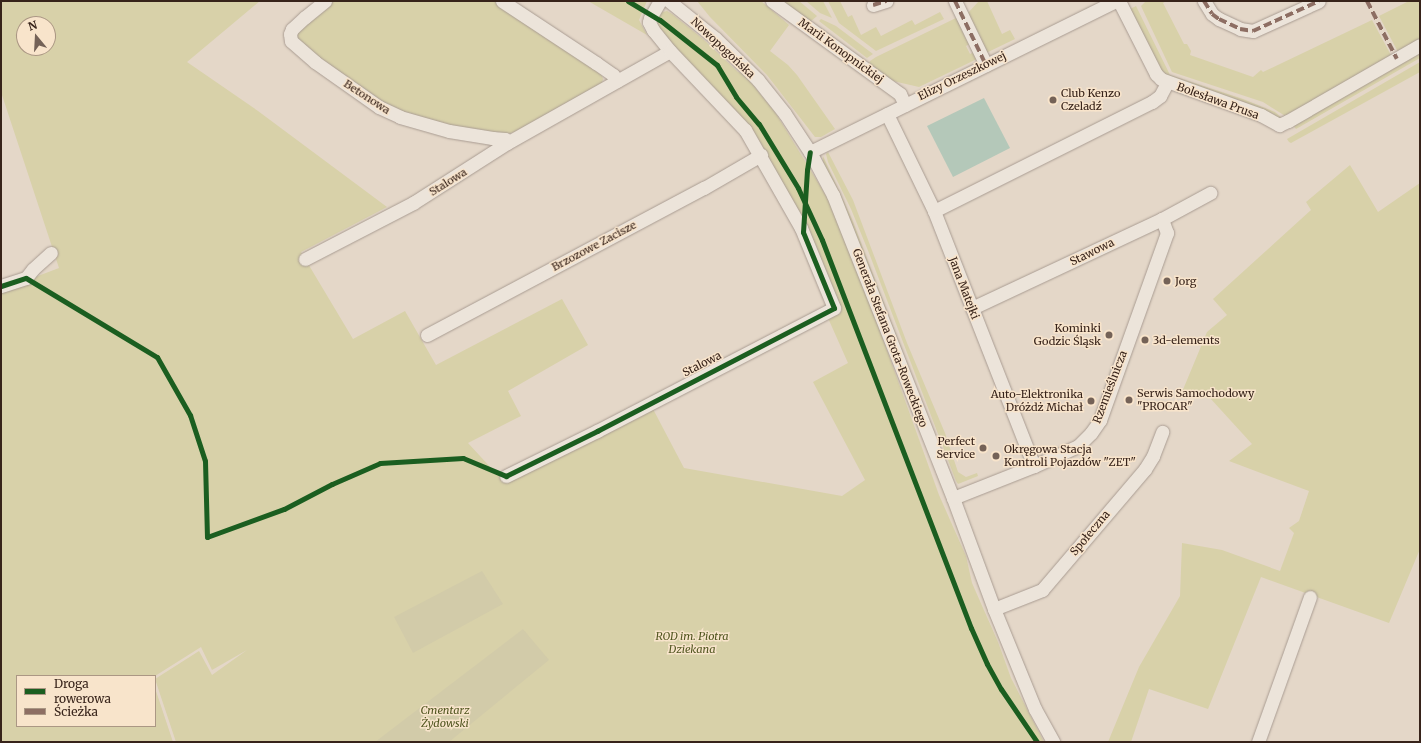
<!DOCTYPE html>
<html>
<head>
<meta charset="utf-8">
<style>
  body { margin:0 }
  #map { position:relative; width:1421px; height:743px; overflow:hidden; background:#e4d7c8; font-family:Merriweather,serif }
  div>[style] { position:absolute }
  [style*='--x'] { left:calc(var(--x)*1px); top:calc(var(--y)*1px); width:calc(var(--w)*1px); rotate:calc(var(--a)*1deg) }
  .green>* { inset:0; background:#d8d1a9 }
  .cemetery>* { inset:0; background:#d2cba9 }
  .water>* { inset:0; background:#b4c8b9 }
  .roads { filter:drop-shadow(0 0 1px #a99c92) drop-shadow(0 0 1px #a99c92) }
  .minor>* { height:13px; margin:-6.5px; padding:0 6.5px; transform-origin:6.5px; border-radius:6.5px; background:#ece4da }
  .quiet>* { height:4px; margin-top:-2px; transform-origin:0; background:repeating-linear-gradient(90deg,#8d6e63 0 8px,transparent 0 12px) }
  .cycleway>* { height:5px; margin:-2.5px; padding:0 2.5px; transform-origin:2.5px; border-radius:2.5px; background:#1b5e20 }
  .dots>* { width:11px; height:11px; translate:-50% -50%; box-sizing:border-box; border:2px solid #f8e4cb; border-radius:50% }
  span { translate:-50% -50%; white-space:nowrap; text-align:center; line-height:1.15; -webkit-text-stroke:3px #f8e4cb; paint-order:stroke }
  .street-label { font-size:11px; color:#37231a }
  .poi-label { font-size:11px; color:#37231a }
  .left { translate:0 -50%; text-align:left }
  .right { translate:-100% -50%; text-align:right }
  .park-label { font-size:11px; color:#50551f; font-style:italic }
  .frame { position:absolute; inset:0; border:2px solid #37231a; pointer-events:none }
  .legend { position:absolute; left:16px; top:675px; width:140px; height:52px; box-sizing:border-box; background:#f8e4cb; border:1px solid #ab9784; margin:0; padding:5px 7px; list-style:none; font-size:12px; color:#37231a }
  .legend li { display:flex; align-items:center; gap:8px; height:20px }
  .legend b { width:20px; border:1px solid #ab9784 }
  .north { position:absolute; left:16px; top:16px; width:40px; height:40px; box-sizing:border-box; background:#f8e4cb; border:1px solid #ab9784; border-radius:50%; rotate:342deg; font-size:11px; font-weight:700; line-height:16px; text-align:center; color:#37231a }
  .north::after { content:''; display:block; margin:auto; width:14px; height:18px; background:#746257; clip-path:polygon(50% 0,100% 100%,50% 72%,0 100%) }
</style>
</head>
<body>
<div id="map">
  <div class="green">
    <div style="clip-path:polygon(evenodd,1px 1px,260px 1px,187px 62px,258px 111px,387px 207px,301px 252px,353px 339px,405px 311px,436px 365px,562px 299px,588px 345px,508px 391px,521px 416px,468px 443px,492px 469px,518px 478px,653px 409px,684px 468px,842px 496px,865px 480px,813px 382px,848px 363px,828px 318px,841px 312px,823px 265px,778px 180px,660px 32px,656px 21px,658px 13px,667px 11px,672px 14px,703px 39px,738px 72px,744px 74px,775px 112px,830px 202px,879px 328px,939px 495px,966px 556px,972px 583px,998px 642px,1011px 678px,1044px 742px,176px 742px,155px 679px,199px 651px,212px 675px,247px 650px,212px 670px,201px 647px,155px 676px,17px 676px,17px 726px,155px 726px,155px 688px,173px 742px,1px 742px,1px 290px,59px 268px,1px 92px,1px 72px,2px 71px,1px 1px,24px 24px,48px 24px,48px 48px,24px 48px,24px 24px)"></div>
    <div style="clip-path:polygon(334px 1px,493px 1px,514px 12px,601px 73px,603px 79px,602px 83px,515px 132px,505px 134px,450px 126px,394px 110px,299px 43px,296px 36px,298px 31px)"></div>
    <div style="clip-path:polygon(588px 1px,647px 1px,639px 20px,647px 35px)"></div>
    <div style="clip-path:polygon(697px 1px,761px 1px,789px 25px,770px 51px,788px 65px,797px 75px,835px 129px,821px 137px,815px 137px,767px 75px,710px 17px)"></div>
    <div style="clip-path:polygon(786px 1px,799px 1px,817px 16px,810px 22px,784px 4px)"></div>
    <div style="clip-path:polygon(806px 1px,823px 1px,832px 18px,820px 13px)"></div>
    <div style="clip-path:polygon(828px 1px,840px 1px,848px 17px,852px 15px,861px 35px,876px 27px,881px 36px,912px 20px,915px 25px,940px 12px,944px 19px,876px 51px,839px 23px)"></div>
    <div style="clip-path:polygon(979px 1px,987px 1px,1002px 34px,1010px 30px,1015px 39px,986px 53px,967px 14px)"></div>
    <div style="clip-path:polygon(1146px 1px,1166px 1px,1163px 3px,1184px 44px,1187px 44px,1191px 51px,1190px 55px,1253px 77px,1261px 70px,1263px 72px,1372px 20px,1392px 57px,1287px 117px,1263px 102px,1172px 72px,1141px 6px)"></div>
    <div style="clip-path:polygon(1409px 1px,1420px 1px,1420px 39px,1398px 52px,1379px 16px)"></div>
    <div style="clip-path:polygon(1136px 6px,1170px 75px,1243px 99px,1275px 112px,1283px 119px,1279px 119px,1162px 74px,1130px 9px)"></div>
    <div style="clip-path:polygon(958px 17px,971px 43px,966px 46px,970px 54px,976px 51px,979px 58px,919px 87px,893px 81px,867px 67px,870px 61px,876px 57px)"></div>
    <div style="clip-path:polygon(821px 19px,836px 26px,873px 54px,867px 58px,819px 21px)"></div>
    <div style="clip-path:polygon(1420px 50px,1420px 58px,1296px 129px,1292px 124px)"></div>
    <div style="clip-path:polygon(1420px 62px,1420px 72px,1291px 143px,1289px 142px,1287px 139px)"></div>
    <div style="clip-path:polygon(828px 152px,853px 200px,907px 343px,945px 433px,958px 472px,966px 477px,977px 473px,978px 476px,958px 484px,956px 481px,869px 253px,851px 209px,828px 162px,826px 154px)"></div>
    <div style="clip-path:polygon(823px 156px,852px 219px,953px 484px,848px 215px,823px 162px)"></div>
    <div style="clip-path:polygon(1350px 165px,1378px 212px,1420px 183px,1420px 549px,1389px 623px,1261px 577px,1208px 709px,1149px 689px,1131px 742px,1108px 742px,1139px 667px,1180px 596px,1182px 543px,1222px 550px,1280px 571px,1294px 533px,1289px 528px,1299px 521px,1309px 491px,1229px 461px,1252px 444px,1210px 398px,1182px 392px,1207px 332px,1227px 315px,1213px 299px,1311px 210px,1306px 202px)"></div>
  </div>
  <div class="cemetery">
    <div style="clip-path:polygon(482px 571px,503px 604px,413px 653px,394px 617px)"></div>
    <div style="clip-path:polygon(523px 629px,549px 660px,449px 742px,375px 742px)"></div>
  </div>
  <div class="water">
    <div style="clip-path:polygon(984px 98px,1010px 148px,953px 177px,927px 126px)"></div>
  </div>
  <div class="roads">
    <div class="minor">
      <div style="--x:325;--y:1;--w:26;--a:141"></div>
      <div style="--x:305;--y:17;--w:18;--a:137"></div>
      <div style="--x:292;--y:29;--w:5;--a:112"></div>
      <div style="--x:290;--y:34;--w:7;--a:82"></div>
      <div style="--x:291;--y:41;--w:32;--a:41"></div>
      <div style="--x:315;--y:62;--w:78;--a:35.1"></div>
      <div style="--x:379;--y:107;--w:23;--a:25"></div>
      <div style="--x:400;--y:117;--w:51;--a:15.9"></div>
      <div style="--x:449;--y:131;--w:44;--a:9.2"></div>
      <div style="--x:492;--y:138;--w:13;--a:4"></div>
      <div style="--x:505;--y:139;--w:4;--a:63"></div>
      <div style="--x:502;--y:1;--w:113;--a:33.4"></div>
      <div style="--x:596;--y:63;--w:21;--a:35"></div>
      <div style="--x:613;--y:75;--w:7;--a:56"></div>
      <div style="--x:669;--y:1;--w:59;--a:38.8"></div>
      <div style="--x:715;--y:38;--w:60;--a:44.3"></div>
      <div style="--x:758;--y:80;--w:43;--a:51.5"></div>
      <div style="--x:785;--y:114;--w:45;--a:56.7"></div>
      <div style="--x:810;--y:152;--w:49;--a:61.9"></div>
      <div style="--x:833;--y:195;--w:326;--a:68.4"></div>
      <div style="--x:953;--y:498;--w:118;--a:69.7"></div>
      <div style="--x:994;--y:609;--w:108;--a:67.7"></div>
      <div style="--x:1035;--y:709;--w:38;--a:61"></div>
      <div style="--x:772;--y:1;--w:158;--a:36"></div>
      <div style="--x:900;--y:94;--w:12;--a:66"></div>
      <div style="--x:955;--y:1;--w:71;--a:64.2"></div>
      <div style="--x:1119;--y:1;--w:82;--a:63.1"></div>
      <div style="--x:1156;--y:74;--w:7;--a:45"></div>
      <div style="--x:1161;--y:79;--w:106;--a:19.8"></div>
      <div style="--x:1261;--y:115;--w:21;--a:29"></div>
      <div style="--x:1279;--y:125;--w:10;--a:-24"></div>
      <div style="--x:1288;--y:121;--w:152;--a:-29.9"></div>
      <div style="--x:1204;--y:1;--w:15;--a:58"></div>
      <div style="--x:1212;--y:14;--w:9;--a:36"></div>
      <div style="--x:1219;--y:19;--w:23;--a:25"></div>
      <div style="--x:1240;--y:29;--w:13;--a:9"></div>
      <div style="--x:1253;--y:31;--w:72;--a:-24.4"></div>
      <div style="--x:873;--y:5;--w:14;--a:-17"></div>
      <div style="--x:887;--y:114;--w:108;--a:64.1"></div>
      <div style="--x:934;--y:211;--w:274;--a:68.6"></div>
      <div style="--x:810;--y:152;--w:340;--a:-26.3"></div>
      <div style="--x:934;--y:211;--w:244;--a:-26.6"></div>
      <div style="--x:1152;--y:102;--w:10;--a:-37"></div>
      <div style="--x:1160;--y:96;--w:15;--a:-62"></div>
      <div style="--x:305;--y:259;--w:122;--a:-27.4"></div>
      <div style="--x:413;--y:203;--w:112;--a:-32.6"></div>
      <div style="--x:507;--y:143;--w:187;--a:-29.4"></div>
      <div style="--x:670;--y:51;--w:27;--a:-129"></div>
      <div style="--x:653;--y:30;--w:9;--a:-117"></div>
      <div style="--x:649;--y:22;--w:4;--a:-76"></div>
      <div style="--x:650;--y:18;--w:20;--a:-60"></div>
      <div style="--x:1;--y:286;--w:26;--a:-18"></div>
      <div style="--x:26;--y:278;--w:11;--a:-52"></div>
      <div style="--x:33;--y:269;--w:24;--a:-42"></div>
      <div style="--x:972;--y:308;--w:210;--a:-25.1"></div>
      <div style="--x:1162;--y:219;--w:55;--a:-28.4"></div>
      <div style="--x:427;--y:335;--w:314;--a:-28"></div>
      <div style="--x:704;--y:188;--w:66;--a:-30.1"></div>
      <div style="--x:506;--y:476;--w:102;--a:-26.3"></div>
      <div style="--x:597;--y:431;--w:267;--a:-27.4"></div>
      <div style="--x:834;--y:308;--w:87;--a:-112.4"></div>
      <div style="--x:801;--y:228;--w:113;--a:-119.7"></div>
      <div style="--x:745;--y:130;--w:109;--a:-133.5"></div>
      <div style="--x:953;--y:498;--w:87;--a:-21.6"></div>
      <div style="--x:1034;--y:466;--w:48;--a:-24.4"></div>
      <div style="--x:1078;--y:446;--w:18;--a:-45"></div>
      <div style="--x:1091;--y:433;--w:16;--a:-55"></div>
      <div style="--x:1100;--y:420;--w:199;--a:-70.3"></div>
      <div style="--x:1167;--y:233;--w:15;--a:-110"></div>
      <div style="--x:994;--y:609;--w:52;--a:-21.6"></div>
      <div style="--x:1042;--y:590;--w:159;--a:-49.6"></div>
      <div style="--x:1145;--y:469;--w:15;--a:-58"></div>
      <div style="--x:1153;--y:456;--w:26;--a:-69"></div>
      <div style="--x:1258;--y:742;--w:154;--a:-70.3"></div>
    </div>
  </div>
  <div class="quiet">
    <div style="--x:955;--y:1;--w:71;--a:64.2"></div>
    <div style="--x:1204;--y:1;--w:15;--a:58"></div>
    <div style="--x:1212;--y:14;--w:9;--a:36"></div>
    <div style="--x:1219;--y:19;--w:23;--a:25"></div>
    <div style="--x:1240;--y:29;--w:13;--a:9"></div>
    <div style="--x:1253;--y:31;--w:72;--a:-24.4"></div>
    <div style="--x:1367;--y:1;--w:65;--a:62.7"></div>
    <div style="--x:873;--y:5;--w:14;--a:-17"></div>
  </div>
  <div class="cycleway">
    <div style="--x:628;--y:1;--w:37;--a:31"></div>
    <div style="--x:660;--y:20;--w:73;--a:38.3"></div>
    <div style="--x:717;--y:65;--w:37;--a:59"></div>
    <div style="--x:736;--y:97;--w:35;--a:50"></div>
    <div style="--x:759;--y:124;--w:75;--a:58.6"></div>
    <div style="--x:798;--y:188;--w:57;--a:65.2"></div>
    <div style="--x:822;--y:240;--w:416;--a:69"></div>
    <div style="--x:971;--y:628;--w:39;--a:66"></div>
    <div style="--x:987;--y:664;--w:29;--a:61"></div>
    <div style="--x:1001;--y:689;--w:64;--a:55.8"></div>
    <div style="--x:1;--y:286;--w:26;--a:-18"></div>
    <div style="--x:26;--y:278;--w:153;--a:31.1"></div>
    <div style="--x:157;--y:357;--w:67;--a:60.4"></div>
    <div style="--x:190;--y:415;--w:48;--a:71.9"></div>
    <div style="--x:205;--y:461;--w:76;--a:88.5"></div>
    <div style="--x:207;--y:537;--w:82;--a:-20"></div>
    <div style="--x:284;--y:509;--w:54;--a:-27.5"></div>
    <div style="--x:332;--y:484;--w:52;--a:-23.6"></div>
    <div style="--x:380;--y:463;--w:83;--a:-3.4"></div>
    <div style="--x:463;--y:458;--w:47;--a:22.7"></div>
    <div style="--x:506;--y:476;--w:102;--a:-26.3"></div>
    <div style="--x:597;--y:431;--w:267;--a:-27.4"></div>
    <div style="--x:834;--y:308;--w:82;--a:-112.2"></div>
    <div style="--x:803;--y:232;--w:62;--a:-86.3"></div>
    <div style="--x:807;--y:170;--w:18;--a:-81"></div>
  </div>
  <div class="dots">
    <div style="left:1053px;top:100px;background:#746257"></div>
    <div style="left:1167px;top:281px;background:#746257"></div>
    <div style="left:1109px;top:335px;background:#746257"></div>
    <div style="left:1145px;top:340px;background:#746257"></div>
    <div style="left:1129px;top:400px;background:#746257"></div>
    <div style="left:1091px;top:401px;background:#746257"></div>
    <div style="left:983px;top:448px;background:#746257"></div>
    <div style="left:996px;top:456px;background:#746257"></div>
  </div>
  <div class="street-label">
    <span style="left:723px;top:48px;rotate:43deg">Nowopogońska</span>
    <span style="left:841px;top:51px;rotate:36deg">Marii Konopnickiej</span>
    <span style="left:962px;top:76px;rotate:-26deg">Elizy Orzeszkowej</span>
    <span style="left:367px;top:97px;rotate:33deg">Betonowa</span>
    <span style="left:1218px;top:101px;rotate:20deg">Bolesława Prusa</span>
    <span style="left:448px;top:182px;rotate:-32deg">Stalowa</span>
    <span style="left:594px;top:246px;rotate:-28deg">Brzozowe Zacisze</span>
    <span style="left:1092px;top:252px;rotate:-26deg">Stawowa</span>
    <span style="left:964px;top:288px;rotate:69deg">Jana Matejki</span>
    <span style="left:890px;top:338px;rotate:69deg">Generała Stefana Grota-Roweckiego</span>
    <span style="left:702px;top:364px;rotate:-27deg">Stalowa</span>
    <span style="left:1110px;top:387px;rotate:-69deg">Rzemieślnicza</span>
    <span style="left:1090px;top:533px;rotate:-50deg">Społeczna</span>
  </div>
  <div class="poi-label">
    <span class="left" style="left:1061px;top:100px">Club Kenzo<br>Czeladź</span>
    <span class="left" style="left:1175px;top:281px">Jorg</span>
    <span class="right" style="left:1101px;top:335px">Kominki<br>Godzic Śląsk</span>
    <span class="left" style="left:1153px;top:340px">3d-elements</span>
    <span class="left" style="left:1137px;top:400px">Serwis Samochodowy<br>"PROCAR"</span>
    <span class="right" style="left:1083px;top:401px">Auto-Elektronika<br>Dróżdż Michał</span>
    <span class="right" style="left:975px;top:448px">Perfect<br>Service</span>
    <span class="left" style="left:1004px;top:456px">Okręgowa Stacja<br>Kontroli Pojazdów "ZET"</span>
  </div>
  <div class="park-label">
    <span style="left:692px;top:643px">ROD im. Piotra<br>Dziekana</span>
    <span style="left:445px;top:717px">Cmentarz<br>Żydowski</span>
  </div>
  <div class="frame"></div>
  <ul class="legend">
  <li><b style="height:5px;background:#1b5e20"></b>Droga rowerowa</li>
  <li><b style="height:5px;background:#8d6e63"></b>Ścieżka</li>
  </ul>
  <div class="north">N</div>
</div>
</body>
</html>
